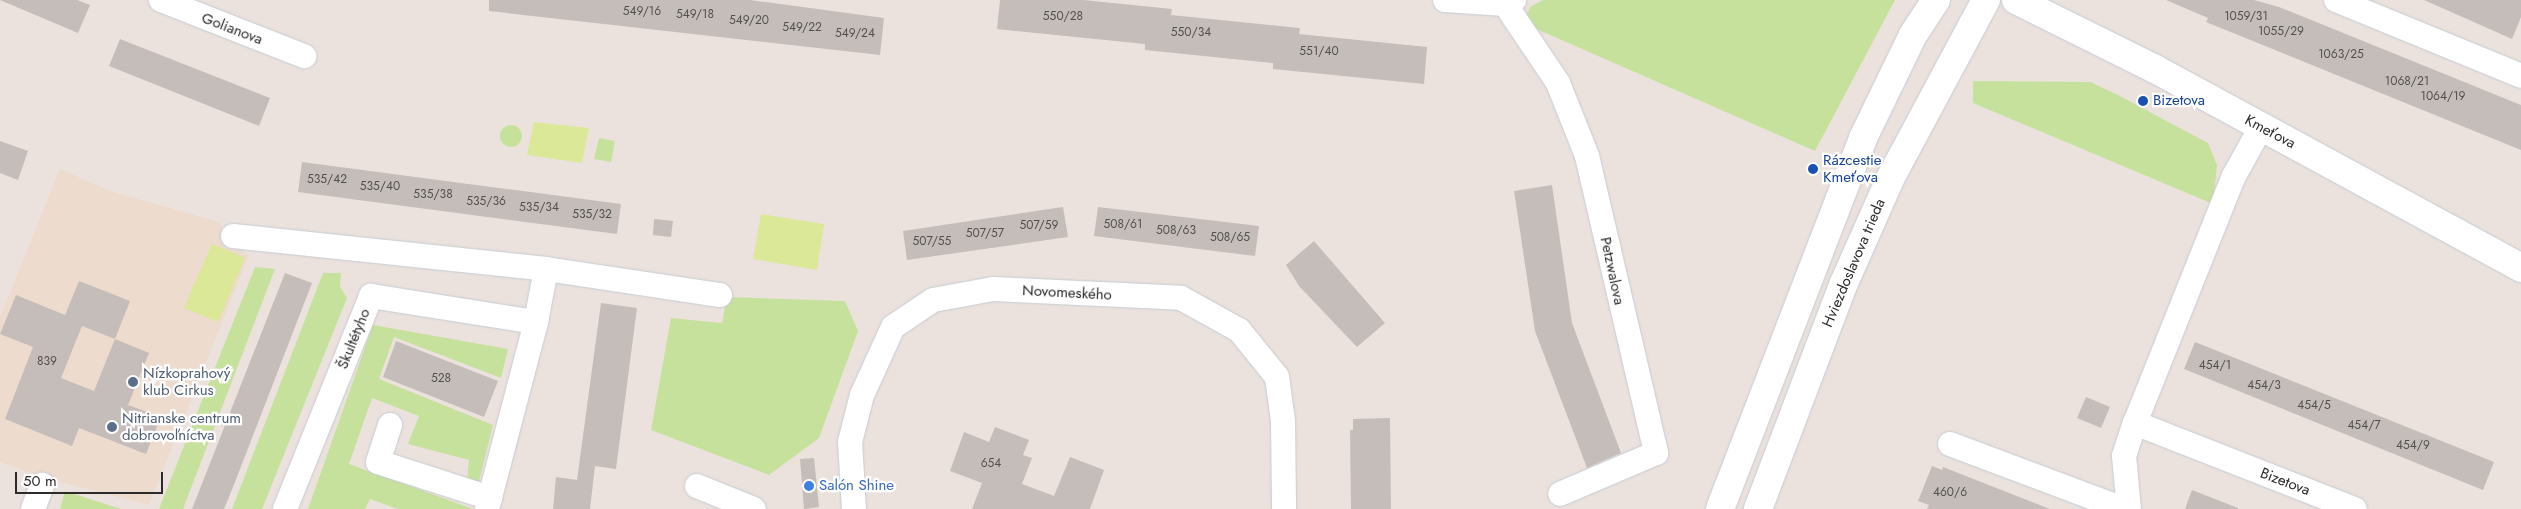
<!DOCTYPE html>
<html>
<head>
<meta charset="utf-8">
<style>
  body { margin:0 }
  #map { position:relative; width:2521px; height:509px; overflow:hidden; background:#ece2dd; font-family:Jost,sans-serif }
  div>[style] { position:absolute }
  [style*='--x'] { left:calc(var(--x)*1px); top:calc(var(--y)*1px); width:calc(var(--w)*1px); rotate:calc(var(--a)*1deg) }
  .education>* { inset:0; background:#eddbcd }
  .green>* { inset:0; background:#c5e19c }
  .round { border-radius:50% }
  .pitch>* { inset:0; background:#dae898 }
  .building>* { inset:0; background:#c5bdb9 }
  .roads { filter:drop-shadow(0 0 1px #c5ccd4) drop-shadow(0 0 1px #c5ccd4) }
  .street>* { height:24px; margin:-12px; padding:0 12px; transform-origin:12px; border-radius:12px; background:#fff }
  .secondary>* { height:28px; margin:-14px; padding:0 14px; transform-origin:14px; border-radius:14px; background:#fff }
  .dots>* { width:14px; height:14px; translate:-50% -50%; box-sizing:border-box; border:2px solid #fff; border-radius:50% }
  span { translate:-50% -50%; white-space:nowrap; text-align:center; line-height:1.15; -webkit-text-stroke:4.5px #fff; paint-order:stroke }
  .number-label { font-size:12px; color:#52504e }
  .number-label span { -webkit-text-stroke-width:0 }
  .street-label { font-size:15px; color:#2b2b2b }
  .transit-label { font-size:15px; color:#164399 }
  .left { translate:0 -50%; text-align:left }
  .service-label { font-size:15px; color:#4e5e75 }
  .shop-label { font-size:15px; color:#366cbe }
  .scale { position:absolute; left:15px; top:472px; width:148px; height:22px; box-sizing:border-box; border:2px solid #2b2b2b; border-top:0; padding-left:6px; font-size:15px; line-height:18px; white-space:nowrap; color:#2b2b2b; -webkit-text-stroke:4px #fff; paint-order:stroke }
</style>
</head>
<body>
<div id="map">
  <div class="education">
    <div style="clip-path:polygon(60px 169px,113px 192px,220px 222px,227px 242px,249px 255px,149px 505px,45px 478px,0 462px,0 317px)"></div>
  </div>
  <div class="green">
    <div style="clip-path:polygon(1543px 0,1895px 0,1815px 151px,1532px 27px,1527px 15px,1530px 7px)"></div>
    <div style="clip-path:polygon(1973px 81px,2090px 82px,2116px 94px,2208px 143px,2217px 165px,2213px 204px,1973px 103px)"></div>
    <div class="round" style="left:500px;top:125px;width:22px;height:22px"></div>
    <div style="clip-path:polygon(599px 138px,615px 141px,611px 162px,594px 159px)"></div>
    <div style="clip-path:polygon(255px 267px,275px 269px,183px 509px,159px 509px)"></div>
    <div style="clip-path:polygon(323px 273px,341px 273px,340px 287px,347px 298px,262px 509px,232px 509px)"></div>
    <div style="clip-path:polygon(727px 297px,845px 301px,858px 331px,819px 438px,769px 475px,651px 430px,671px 318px,722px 323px)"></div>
    <div style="clip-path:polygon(373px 325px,508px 349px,501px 378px,394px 337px,379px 379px,493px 425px,479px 481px,467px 483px,469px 460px,408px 444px,419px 416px,372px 398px,349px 464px,473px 509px,398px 509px,370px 499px,365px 509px,308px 509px)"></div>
    <div style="clip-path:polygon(65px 491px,121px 509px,60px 509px)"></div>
  </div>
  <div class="pitch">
    <div style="clip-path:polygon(534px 122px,589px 128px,582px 163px,527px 155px)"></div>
    <div style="clip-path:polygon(761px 214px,824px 224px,817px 270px,753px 259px)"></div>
    <div style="clip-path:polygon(212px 244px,245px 258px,218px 322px,184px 308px)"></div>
  </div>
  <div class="building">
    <div style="clip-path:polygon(0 0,77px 0,90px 5px,78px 33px)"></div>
    <div style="clip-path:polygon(489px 0,750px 0,884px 18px,880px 55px,489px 11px)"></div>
    <div style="clip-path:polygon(1000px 0,1083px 0,1172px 9px,1171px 15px,1300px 28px,1299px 34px,1427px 47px,1424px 84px,1273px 69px,1273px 63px,1145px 50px,1145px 44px,997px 29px)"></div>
    <div style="clip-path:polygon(2166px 0,2254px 0,2279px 7px,2521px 105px,2521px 150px,2206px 22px,2208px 18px)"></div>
    <div style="clip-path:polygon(2424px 0,2521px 0,2521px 17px,2512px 39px)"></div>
    <div style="clip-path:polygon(120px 39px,270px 98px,259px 126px,109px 66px)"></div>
    <div style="clip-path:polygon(0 141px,28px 151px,18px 180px,0 173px)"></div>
    <div style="clip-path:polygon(302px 162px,621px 204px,617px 234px,298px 192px)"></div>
    <div style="clip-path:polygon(1552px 185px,1572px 323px,1621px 453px,1587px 468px,1535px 331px,1514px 191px)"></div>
    <div style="clip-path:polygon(1063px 207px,1068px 237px,907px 260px,903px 231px)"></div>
    <div style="clip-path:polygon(1098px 207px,1259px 226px,1255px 256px,1094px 236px)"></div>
    <div style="clip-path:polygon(654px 219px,673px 221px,671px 237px,653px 235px)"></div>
    <div style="clip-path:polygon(1314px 241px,1385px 323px,1357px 347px,1299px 286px,1286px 265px)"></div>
    <div style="clip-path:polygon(285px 273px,312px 283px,235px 482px,224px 509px,192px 509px)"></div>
    <div style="clip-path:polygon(evenodd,79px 281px,130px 301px,115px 339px,149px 353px,128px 405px,161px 417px,146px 454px,79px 428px,72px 446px,5px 419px,33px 347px,0 334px,16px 295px,65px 315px,79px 281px,82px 326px,115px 339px,94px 391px,61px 378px,82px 326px)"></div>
    <div style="clip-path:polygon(601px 303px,637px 308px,616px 469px,595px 466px,590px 509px,553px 509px,556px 477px,577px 480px)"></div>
    <div style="clip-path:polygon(396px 341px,498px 381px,484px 417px,383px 377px)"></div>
    <div style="clip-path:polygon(2195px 342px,2494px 462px,2483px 490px,2184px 369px)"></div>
    <div style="clip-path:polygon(2086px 397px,2110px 407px,2101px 428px,2077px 418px)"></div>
    <div style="clip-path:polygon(1390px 418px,1391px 509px,1351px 509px,1350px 430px,1353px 430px,1353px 419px)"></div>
    <div style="clip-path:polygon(995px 427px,1029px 440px,1023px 455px,1032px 458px,1022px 484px,1054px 496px,1070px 457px,1104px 470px,1090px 509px,972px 509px,982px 483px,950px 471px,964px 432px,989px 442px)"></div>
    <div style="clip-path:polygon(814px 458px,819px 507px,804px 509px,800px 459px)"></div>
    <div style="clip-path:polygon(1932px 466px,1942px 470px,1943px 467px,2050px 509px,1927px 509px,1929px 505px,1918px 501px)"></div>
    <div style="clip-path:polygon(2192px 490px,2238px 508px,2238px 509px,2185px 509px)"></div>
  </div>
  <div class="roads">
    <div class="street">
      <div style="--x:161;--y:0;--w:154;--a:21.4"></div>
      <div style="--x:1445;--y:0;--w:60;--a:3.8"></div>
      <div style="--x:1505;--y:4;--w:10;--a:-24"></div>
      <div style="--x:2336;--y:0;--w:200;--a:22.3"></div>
      <div style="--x:1505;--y:4;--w:95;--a:56.1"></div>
      <div style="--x:1558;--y:83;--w:79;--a:68.3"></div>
      <div style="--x:1587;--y:156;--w:305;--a:76.9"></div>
      <div style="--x:1656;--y:453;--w:104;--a:156.9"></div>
      <div style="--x:233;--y:236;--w:315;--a:6"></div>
      <div style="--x:546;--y:269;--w:54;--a:100.7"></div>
      <div style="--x:546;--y:269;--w:176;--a:8.5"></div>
      <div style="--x:2135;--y:423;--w:236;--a:21.4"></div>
      <div style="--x:390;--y:425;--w:39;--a:108"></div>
      <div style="--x:378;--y:462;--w:118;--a:17.8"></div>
      <div style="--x:1950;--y:444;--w:185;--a:20.6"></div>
      <div style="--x:697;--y:486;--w:61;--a:22"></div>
      <div style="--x:33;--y:509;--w:26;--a:-69"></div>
      <div style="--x:285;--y:509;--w:230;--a:-68"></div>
      <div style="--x:371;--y:296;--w:167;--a:9"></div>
      <div style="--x:536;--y:322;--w:193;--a:104.7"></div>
      <div style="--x:854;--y:509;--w:67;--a:-93.4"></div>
      <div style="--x:850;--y:442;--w:49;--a:-75.7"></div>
      <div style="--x:862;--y:395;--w:75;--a:-65.5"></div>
      <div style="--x:893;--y:327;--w:48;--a:-34"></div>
      <div style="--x:933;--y:300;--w:61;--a:-10.4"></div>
      <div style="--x:993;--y:289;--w:188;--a:2.7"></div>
      <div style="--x:1181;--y:298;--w:66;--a:28.9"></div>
      <div style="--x:1239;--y:330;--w:60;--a:51"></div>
      <div style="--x:1277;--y:377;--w:44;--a:82.2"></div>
      <div style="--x:1283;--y:421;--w:88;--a:89.3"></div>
      <div style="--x:2129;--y:509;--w:53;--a:-95.4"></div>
      <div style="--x:2124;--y:456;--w:35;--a:-72"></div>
      <div style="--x:2135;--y:423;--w:266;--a:-68.2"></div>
      <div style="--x:2234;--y:176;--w:56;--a:-61.1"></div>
    </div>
    <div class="secondary">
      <div style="--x:2016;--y:0;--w:155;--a:26.4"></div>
      <div style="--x:2155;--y:69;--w:417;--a:28.5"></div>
      <div style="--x:1720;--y:509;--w:398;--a:-68.9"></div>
      <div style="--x:1863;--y:138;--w:114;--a:-64.1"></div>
      <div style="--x:1913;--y:35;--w:42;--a:-56.7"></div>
      <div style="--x:1758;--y:509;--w:242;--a:-69.2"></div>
      <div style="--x:1844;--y:283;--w:116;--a:-66.1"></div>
      <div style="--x:1891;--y:177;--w:201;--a:-61.8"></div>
    </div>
  </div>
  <div class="dots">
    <div style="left:2143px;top:101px;background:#1a4fb4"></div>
    <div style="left:1813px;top:169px;background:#1a4fb4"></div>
    <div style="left:133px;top:382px;background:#5c6f8a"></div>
    <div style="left:112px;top:427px;background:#5c6f8a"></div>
    <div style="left:809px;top:486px;background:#3f7fe0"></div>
  </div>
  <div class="number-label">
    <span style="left:642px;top:12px">549/16</span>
    <span style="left:695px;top:15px">549/18</span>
    <span style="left:1063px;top:17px">550/28</span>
    <span style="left:2246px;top:17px">1059/31</span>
    <span style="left:749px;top:21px">549/20</span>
    <span style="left:802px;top:28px">549/22</span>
    <span style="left:2281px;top:32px">1055/29</span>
    <span style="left:1191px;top:33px">550/34</span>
    <span style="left:855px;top:34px">549/24</span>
    <span style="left:1319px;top:52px">551/40</span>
    <span style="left:2341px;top:55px">1063/25</span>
    <span style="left:2407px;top:82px">1068/21</span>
    <span style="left:2443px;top:97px">1064/19</span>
    <span style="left:327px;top:180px">535/42</span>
    <span style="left:380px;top:187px">535/40</span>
    <span style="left:433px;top:195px">535/38</span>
    <span style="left:486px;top:202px">535/36</span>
    <span style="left:539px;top:208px">535/34</span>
    <span style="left:592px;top:215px">535/32</span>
    <span style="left:1123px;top:225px">508/61</span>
    <span style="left:1039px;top:226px">507/59</span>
    <span style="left:1176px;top:231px">508/63</span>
    <span style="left:985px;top:234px">507/57</span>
    <span style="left:1230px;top:238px">508/65</span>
    <span style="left:932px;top:242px">507/55</span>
    <span style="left:47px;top:362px">839</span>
    <span style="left:2215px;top:366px">454/1</span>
    <span style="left:441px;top:379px">528</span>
    <span style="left:2264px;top:386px">454/3</span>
    <span style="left:2314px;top:406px">454/5</span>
    <span style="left:2364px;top:426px">454/7</span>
    <span style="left:2413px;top:446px">454/9</span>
    <span style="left:991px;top:464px">654</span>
    <span style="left:1950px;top:493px">460/6</span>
  </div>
  <div class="street-label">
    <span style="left:232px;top:29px;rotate:21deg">Golianova</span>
    <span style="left:2270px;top:132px;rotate:28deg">Kmeťova</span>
    <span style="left:1854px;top:263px;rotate:-67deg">Hviezdoslavova trieda</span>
    <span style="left:1612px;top:271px;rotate:78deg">Petzwalova</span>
    <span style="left:1067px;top:293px;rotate:3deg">Novomeského</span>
    <span style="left:354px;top:339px;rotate:-68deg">Škultétyho</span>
    <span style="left:2285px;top:482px;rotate:21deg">Bizetova</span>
  </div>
  <div class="transit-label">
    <span class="left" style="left:2153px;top:101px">Bizetova</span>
    <span class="left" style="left:1823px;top:169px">Rázcestie<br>Kmeťova</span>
  </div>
  <div class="service-label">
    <span class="left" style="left:143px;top:382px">Nízkoprahový<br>klub Cirkus</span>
    <span class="left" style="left:122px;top:427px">Nitrianske centrum<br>dobrovoľníctva</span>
  </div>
  <div class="shop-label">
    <span class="left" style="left:819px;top:486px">Salón Shine</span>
  </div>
  <div class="scale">50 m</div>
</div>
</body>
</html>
